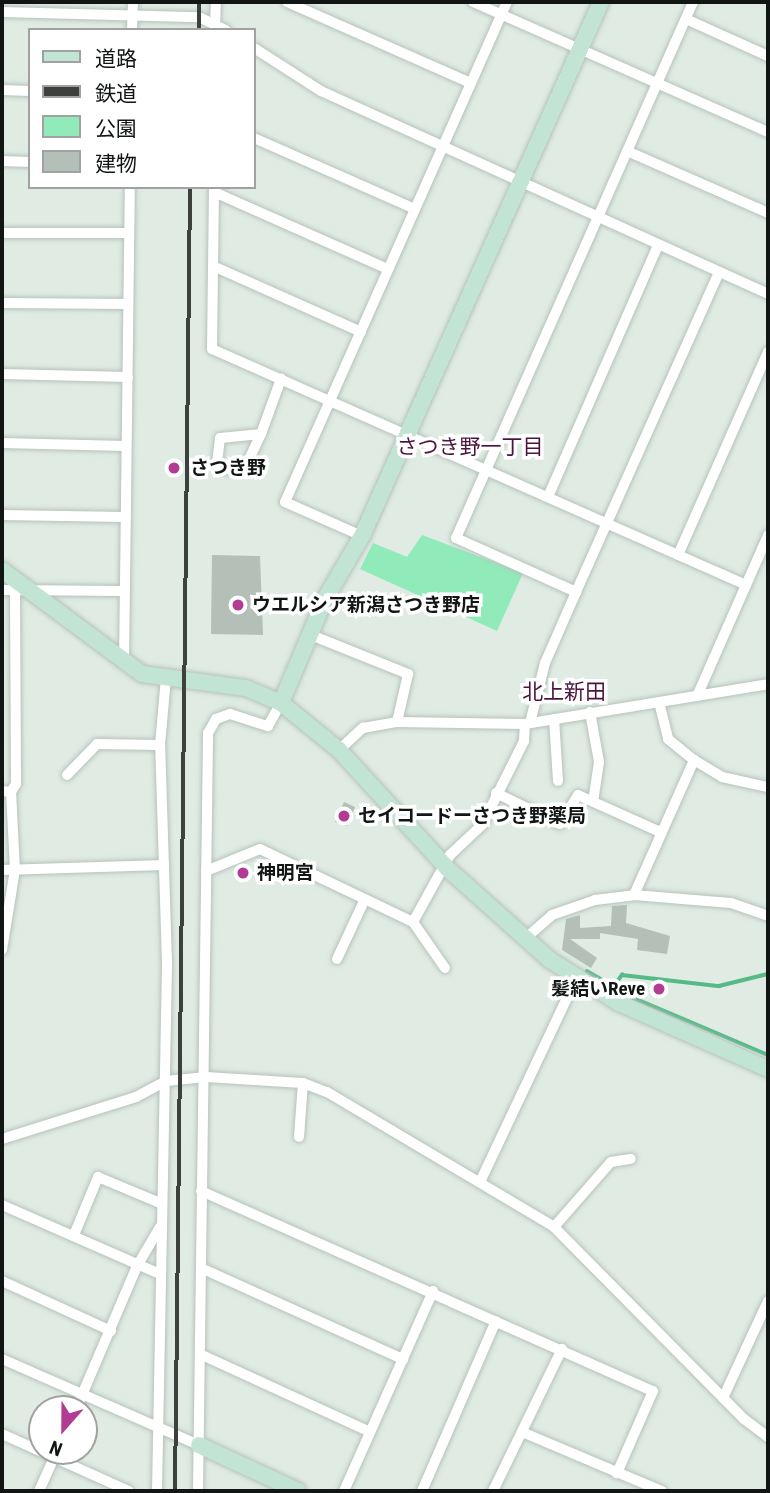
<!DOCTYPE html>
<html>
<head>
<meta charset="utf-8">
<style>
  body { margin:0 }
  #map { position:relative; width:770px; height:1493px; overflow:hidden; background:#dfebe3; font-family:"Roboto Condensed","Noto Sans JP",sans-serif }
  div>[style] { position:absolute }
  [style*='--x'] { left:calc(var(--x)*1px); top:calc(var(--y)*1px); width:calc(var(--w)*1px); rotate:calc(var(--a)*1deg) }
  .green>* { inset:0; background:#91eaba }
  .stream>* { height:3.5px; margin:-1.75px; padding:0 1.75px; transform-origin:1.75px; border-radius:1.75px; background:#56ba88 }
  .building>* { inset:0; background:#b3bfb7 }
  .roads { filter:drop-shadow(0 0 2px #b6c2bb) drop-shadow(0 0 2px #b6c2bb) }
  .street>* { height:10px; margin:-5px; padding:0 5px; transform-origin:5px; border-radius:5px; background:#fff }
  .secondary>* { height:16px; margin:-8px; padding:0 8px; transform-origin:8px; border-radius:8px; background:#c1e4d4 }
  .rail>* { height:3.5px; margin:-1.75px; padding:0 1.75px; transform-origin:1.75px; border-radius:1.75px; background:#3c413e }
  .dots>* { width:19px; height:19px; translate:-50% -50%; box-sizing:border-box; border:4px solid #fff; border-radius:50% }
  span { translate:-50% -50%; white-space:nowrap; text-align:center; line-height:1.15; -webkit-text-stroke:7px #fff; paint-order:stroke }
  .poi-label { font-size:19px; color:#111513; font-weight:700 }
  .left { translate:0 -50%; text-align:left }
  .right { translate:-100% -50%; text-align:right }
  .neighbourhood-label { font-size:21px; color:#4b133d }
  .frame { position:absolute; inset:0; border:4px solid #111513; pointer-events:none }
  .legend { position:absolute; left:28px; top:28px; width:228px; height:161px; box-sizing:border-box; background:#fff; border:2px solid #a0a1a1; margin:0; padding:9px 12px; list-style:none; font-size:21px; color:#111513 }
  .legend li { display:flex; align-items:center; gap:14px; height:35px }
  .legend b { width:35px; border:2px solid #a0a1a1 }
  .north { position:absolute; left:28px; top:1395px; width:70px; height:70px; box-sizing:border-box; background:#fff; border:2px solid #a0a1a1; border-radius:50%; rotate:201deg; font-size:19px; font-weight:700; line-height:28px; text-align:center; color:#111513 }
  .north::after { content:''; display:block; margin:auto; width:24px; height:32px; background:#b23c94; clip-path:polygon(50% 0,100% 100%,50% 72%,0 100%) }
</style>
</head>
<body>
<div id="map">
  <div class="green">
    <div style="clip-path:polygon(422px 535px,523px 573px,497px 631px,360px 569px,373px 543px,407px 557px)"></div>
  </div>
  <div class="stream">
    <div style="--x:587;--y:971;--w:54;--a:29.9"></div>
    <div style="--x:634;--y:998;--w:146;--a:23"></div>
    <div style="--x:614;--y:986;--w:14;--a:-54"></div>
    <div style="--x:622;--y:975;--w:98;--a:6.5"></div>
    <div style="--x:719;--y:986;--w:50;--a:-13.8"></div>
  </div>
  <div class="building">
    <div style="clip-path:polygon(212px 555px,260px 556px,263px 635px,211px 634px)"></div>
    <div style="clip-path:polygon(344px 802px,355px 807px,347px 826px,335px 822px)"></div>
    <div style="clip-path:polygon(627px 905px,626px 923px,670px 936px,667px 954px,637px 950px,638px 939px,600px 933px,600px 939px,570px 939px,597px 958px,591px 968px,562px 950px,566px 919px,580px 915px,580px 928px,611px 926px,612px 906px)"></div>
  </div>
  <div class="roads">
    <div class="street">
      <div style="--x:287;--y:2;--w:201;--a:23.8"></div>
      <div style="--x:473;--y:2;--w:322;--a:23.8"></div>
      <div style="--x:693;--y:2;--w:586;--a:113.85"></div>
      <div style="--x:456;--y:538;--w:132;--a:24.2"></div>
      <div style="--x:576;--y:592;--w:350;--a:-65.9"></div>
      <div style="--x:2;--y:12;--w:197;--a:1.5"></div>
      <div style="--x:199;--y:17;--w:30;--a:26"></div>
      <div style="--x:686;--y:19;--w:90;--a:24.3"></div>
      <div style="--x:215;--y:27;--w:25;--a:-88"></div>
      <div style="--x:132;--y:30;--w:28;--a:-88"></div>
      <div style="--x:254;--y:48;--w:80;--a:32.7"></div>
      <div style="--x:321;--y:91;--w:491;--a:24.4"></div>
      <div style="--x:2;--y:90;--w:28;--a:2"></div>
      <div style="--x:254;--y:138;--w:176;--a:23.8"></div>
      <div style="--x:627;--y:151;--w:154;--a:23.7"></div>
      <div style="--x:2;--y:161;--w:28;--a:2"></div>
      <div style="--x:214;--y:187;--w:162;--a:90.7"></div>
      <div style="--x:212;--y:349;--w:584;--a:23.84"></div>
      <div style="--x:214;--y:192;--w:190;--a:23.9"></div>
      <div style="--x:2;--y:233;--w:127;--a:0"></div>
      <div style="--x:213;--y:266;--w:162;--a:24"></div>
      <div style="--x:2;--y:303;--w:126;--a:0.5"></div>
      <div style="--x:2;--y:374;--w:126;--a:1.4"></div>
      <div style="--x:261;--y:434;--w:41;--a:174.4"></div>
      <div style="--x:220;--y:438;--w:24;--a:97"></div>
      <div style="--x:217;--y:462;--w:10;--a:45"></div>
      <div style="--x:224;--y:469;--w:21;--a:-3"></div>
      <div style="--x:245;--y:468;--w:38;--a:-65"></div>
      <div style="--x:261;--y:434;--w:59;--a:-70"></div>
      <div style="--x:2;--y:443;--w:123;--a:1.4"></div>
      <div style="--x:548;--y:497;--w:275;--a:-66.4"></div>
      <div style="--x:2;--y:515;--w:122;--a:0.9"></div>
      <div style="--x:362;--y:536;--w:84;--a:-156.2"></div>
      <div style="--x:285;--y:502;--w:547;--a:-66.06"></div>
      <div style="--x:678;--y:555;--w:222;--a:-66.1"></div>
      <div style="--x:2;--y:590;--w:122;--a:0.5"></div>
      <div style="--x:311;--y:635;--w:105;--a:21.9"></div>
      <div style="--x:408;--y:674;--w:49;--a:102.9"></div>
      <div style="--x:124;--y:664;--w:477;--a:-89.3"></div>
      <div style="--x:698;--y:694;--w:174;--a:-66.2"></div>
      <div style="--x:659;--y:702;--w:38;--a:76"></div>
      <div style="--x:668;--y:739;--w:33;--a:39"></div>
      <div style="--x:694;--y:760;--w:33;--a:31"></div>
      <div style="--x:722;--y:777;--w:47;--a:12.3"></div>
      <div style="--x:590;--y:712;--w:51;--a:79.8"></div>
      <div style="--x:599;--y:762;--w:40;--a:98.5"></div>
      <div style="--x:554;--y:719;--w:62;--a:86.3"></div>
      <div style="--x:530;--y:723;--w:62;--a:-76"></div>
      <div style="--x:545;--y:663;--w:77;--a:-66.4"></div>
      <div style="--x:339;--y:750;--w:33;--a:-43"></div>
      <div style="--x:363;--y:728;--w:35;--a:-10"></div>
      <div style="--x:397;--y:722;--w:128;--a:0.9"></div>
      <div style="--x:525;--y:724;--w:246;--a:-9.3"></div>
      <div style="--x:67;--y:775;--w:43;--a:-45.9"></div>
      <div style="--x:97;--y:744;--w:63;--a:0.9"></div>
      <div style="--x:2;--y:791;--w:9;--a:6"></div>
      <div style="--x:11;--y:792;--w:9;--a:-58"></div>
      <div style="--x:16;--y:784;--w:194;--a:-90.3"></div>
      <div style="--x:496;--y:793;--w:71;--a:25.8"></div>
      <div style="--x:560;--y:824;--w:34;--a:-58"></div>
      <div style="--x:578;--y:795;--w:88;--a:24.2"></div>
      <div style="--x:2;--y:870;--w:162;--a:-1.8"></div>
      <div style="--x:206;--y:871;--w:58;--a:-22.2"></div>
      <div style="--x:260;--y:849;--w:170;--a:25.5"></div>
      <div style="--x:413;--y:922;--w:77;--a:-61.1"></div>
      <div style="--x:450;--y:855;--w:44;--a:-43.2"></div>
      <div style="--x:482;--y:825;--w:94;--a:-63.4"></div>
      <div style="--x:524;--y:741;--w:17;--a:-87"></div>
      <div style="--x:634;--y:895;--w:148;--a:-66"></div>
      <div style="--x:413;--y:922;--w:56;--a:55.2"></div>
      <div style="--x:527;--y:937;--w:33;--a:-41"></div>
      <div style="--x:552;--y:915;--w:46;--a:-19.2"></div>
      <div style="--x:595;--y:900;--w:39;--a:-7"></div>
      <div style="--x:634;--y:895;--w:97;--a:4.7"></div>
      <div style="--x:731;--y:903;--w:39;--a:19"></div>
      <div style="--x:2;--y:950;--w:81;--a:-80.8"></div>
      <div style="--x:15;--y:870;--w:78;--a:-92.9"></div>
      <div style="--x:337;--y:959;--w:66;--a:-65"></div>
      <div style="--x:299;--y:1137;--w:54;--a:-85.8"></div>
      <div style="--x:2;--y:1139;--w:140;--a:-17.4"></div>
      <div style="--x:136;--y:1097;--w:34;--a:-28"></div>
      <div style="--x:166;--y:1081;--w:40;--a:-5.7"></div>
      <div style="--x:206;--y:1077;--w:97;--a:3.5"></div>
      <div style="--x:303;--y:1083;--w:26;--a:21"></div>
      <div style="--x:327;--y:1092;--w:264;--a:30.7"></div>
      <div style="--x:554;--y:1227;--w:270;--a:45.3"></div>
      <div style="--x:744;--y:1419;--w:30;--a:37"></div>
      <div style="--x:480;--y:1182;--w:225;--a:-64.7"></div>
      <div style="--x:201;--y:1191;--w:494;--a:23.9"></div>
      <div style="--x:653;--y:1391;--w:90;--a:113.7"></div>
      <div style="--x:2;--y:1205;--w:172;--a:23.6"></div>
      <div style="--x:554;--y:1227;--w:86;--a:-48.8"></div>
      <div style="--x:611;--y:1162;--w:20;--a:-9"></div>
      <div style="--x:74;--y:1235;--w:63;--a:-67.5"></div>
      <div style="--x:98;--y:1177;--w:67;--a:22.8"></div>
      <div style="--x:201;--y:1268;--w:222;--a:24.3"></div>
      <div style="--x:2;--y:1281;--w:120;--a:24.6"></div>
      <div style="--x:202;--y:1355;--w:185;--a:24.6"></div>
      <div style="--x:2;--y:1359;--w:215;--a:23.6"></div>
      <div style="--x:723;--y:1398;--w:107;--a:-65.1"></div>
      <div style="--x:76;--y:1409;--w:155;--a:-66.9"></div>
      <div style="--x:137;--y:1266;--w:45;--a:-59.5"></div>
      <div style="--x:522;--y:1432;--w:152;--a:22.9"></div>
      <div style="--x:2;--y:1434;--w:139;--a:24.2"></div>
      <div style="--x:39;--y:1491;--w:44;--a:-65.8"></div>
      <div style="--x:157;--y:1491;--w:528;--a:-88.91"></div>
      <div style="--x:167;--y:963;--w:218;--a:-91.8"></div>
      <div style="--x:160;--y:745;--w:67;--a:-84.9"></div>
      <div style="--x:198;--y:1491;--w:758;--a:-89.24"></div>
      <div style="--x:208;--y:733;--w:16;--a:-60"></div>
      <div style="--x:216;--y:719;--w:15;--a:-20"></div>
      <div style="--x:230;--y:714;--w:40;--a:18"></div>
      <div style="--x:268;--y:726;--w:26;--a:-61"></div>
      <div style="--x:344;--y:1491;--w:219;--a:-66"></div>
      <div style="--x:422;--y:1491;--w:185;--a:-66.5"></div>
      <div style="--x:493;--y:1491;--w:158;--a:-64.1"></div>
    </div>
    <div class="secondary">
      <div style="--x:2;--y:570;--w:174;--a:36.6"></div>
      <div style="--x:142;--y:674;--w:105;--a:7.7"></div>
      <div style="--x:246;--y:688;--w:38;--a:23"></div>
      <div style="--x:281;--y:703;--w:75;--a:39"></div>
      <div style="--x:339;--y:750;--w:160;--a:47.5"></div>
      <div style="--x:447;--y:868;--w:138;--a:41.8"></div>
      <div style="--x:550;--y:960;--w:81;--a:31.9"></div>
      <div style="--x:619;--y:1003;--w:163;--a:23.9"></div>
      <div style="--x:281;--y:703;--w:113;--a:-67.1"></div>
      <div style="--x:325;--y:599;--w:73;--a:-59.6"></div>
      <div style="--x:362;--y:536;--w:585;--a:-65.89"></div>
      <div style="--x:199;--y:1445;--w:109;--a:24.9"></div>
    </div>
  </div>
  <div class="rail">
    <div style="--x:199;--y:30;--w:28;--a:-90"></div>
    <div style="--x:175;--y:1491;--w:1304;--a:-89.34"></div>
  </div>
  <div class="dots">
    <div style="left:174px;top:468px;background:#b23c94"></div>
    <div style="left:238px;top:605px;background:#b23c94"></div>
    <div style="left:344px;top:816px;background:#b23c94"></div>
    <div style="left:243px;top:873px;background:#b23c94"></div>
    <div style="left:659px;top:989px;background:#b23c94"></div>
  </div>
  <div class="poi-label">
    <span class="left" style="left:190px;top:468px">さつき野</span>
    <span class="left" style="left:252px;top:605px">ウエルシア新潟さつき野店</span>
    <span class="left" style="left:358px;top:816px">セイコードーさつき野薬局</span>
    <span class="left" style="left:257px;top:873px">神明宮</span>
    <span class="right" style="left:645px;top:989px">髪結いReve</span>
  </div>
  <div class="neighbourhood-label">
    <span style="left:470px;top:447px">さつき野一丁目</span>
    <span style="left:564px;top:692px">北上新田</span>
  </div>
  <div class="frame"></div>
  <ul class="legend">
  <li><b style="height:9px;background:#c1e4d4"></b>道路</li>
  <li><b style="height:9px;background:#3c413e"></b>鉄道</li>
  <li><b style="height:19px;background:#91eaba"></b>公園</li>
  <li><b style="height:19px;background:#b3bfb7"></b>建物</li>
  </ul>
  <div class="north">N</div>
</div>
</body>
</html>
